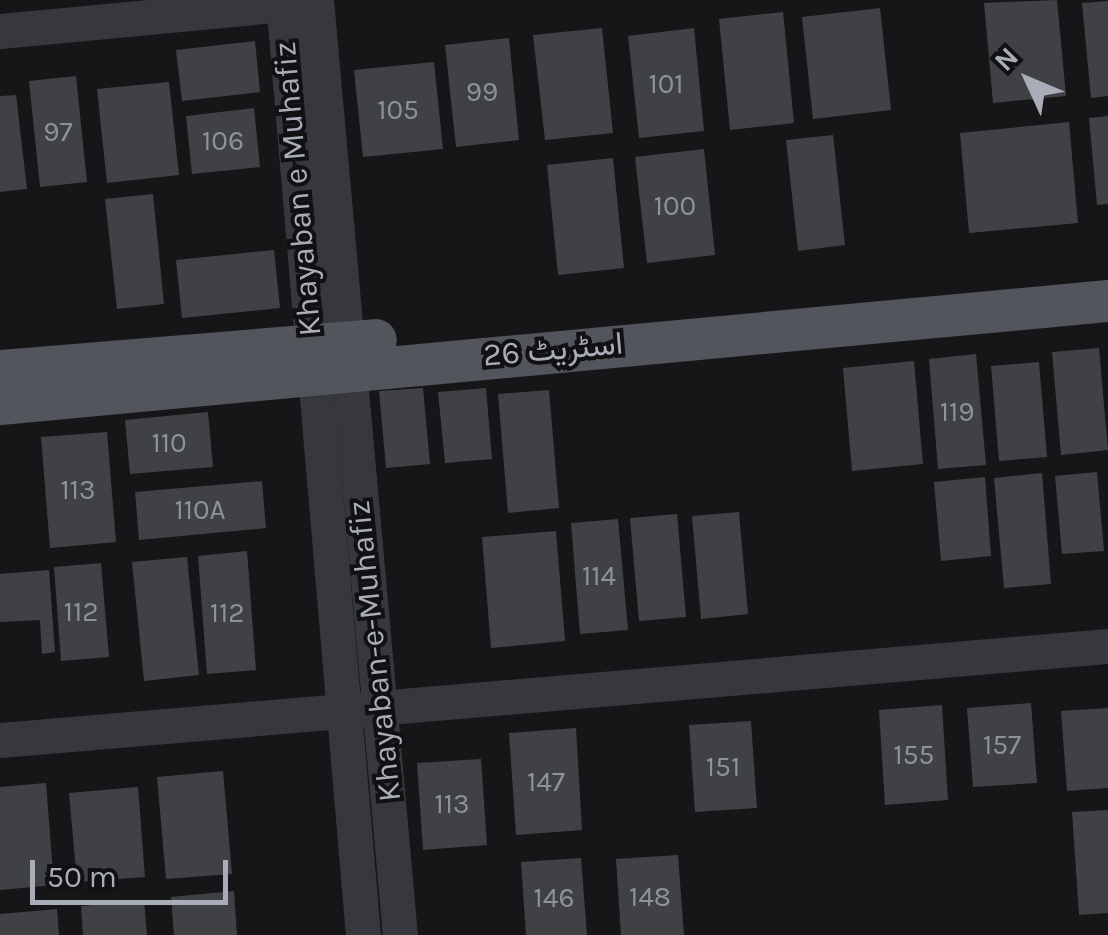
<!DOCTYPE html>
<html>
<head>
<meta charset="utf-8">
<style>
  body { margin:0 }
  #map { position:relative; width:1108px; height:935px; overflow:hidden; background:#161618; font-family:Karla,Vazirmatn,sans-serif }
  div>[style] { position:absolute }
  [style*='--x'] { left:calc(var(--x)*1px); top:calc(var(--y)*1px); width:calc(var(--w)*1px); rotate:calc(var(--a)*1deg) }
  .building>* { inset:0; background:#404145 }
  .minor>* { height:35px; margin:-17.5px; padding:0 17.5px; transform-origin:17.5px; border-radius:17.5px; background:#37383d }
  .major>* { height:42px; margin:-21px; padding:0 21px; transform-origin:21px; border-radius:21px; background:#53555c }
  span { translate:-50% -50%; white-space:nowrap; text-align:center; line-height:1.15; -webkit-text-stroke:8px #111113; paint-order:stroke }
  .number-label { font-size:28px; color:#8e929b }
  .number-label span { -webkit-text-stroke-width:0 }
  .street-label { font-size:32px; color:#a8adb8 }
  .north { position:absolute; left:978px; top:30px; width:100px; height:100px; -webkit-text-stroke:8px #111113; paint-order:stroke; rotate:314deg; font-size:28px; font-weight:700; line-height:40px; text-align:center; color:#a8adb8 }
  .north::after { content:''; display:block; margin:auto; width:35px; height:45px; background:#a8adb8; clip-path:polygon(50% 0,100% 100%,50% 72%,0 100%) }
  .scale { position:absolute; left:30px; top:860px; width:198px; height:45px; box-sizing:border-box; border:5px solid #a8adb8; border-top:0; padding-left:12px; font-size:30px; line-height:35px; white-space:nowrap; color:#a8adb8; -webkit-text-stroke:8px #111113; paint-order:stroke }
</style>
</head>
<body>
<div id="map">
  <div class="building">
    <div style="clip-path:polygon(1057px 0,1066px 96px,993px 103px,984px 3px)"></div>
    <div style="clip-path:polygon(1108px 1px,1108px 96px,1091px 98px,1082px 3px)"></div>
    <div style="clip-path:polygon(880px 8px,891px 110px,813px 119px,802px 17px)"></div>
    <div style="clip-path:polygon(783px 12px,794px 123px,730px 130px,719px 19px)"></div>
    <div style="clip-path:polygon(602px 28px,613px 133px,545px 140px,533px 35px)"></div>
    <div style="clip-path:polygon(694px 28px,704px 131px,639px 138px,628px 36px)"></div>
    <div style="clip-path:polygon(509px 38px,519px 140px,456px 147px,445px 45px)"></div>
    <div style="clip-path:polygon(255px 41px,260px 92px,182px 101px,176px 50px)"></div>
    <div style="clip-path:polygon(434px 62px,443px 149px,363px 157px,354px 70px)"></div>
    <div style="clip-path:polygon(76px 76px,87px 182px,40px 187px,29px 81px)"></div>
    <div style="clip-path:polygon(169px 82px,179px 175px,107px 183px,97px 89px)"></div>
    <div style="clip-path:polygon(16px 95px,27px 189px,0 192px,0 96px)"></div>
    <div style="clip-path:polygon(254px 108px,260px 167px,192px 174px,186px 116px)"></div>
    <div style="clip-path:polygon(1108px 116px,1108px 204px,1097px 205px,1089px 118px)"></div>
    <div style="clip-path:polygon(1069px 122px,1078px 223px,969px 233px,960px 133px)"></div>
    <div style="clip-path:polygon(833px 135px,845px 245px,798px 251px,786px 140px)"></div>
    <div style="clip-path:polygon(704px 149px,715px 255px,647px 263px,635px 157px)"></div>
    <div style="clip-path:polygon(613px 158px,624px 268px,558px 275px,547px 165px)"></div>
    <div style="clip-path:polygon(153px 194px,164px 304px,117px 309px,105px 199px)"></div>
    <div style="clip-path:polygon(274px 250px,280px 308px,182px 318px,176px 260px)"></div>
    <div style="clip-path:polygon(1099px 348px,1108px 450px,1061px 455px,1052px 352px)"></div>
    <div style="clip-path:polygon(976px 354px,986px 465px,938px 469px,929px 359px)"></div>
    <div style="clip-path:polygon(914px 361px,923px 464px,852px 471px,843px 368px)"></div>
    <div style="clip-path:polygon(1039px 362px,1047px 457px,999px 461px,991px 366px)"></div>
    <div style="clip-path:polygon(423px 388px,430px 464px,386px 468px,379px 391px)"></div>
    <div style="clip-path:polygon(486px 388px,492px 459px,445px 463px,438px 392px)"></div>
    <div style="clip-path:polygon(549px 390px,559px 508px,508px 513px,498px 394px)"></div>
    <div style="clip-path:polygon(208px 412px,213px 467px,130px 474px,125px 420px)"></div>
    <div style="clip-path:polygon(107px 432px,116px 542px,50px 548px,41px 437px)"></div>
    <div style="clip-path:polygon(1097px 472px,1104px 551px,1062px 554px,1055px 476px)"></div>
    <div style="clip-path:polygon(1042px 473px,1051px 584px,1004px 588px,994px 478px)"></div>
    <div style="clip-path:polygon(985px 477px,991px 556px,941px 561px,934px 482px)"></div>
    <div style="clip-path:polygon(262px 481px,266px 528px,139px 540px,135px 492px)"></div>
    <div style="clip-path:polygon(739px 512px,748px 614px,701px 619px,692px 516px)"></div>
    <div style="clip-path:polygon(677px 514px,686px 617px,639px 621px,630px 518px)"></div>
    <div style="clip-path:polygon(618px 519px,628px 630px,580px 634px,571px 523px)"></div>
    <div style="clip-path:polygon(556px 531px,565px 641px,491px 648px,482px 537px)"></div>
    <div style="clip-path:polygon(247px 551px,256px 670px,207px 674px,198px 556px)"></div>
    <div style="clip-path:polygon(187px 557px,199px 675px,144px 681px,132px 562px)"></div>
    <div style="clip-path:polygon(101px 563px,109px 657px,61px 661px,54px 567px)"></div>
    <div style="clip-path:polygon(49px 570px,55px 652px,42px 654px,40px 620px,0 622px,0 574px)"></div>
    <div style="clip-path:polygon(1031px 703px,1037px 783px,973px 787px,967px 708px)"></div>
    <div style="clip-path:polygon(942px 705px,948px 800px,885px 805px,879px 710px)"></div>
    <div style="clip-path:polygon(1108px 708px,1108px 788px,1067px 791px,1061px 711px)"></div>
    <div style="clip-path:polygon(751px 721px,757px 808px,695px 812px,689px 725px)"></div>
    <div style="clip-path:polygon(576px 728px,582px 830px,516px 835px,509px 733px)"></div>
    <div style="clip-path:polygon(481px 759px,487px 845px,423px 850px,417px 763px)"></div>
    <div style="clip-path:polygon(223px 771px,232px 874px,166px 879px,157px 777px)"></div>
    <div style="clip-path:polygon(46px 783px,54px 885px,0 890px,0 787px)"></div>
    <div style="clip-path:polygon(138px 787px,145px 877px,77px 882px,69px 793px)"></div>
    <div style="clip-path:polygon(1108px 810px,1108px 913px,1079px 915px,1072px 812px)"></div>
    <div style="clip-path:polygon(678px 855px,684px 935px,621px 935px,616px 859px)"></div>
    <div style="clip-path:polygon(581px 858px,587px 935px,526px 935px,521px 862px)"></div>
    <div style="clip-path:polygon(234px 891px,237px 935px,174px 935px,171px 897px)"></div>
    <div style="clip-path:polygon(144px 901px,147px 935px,83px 935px,81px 906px)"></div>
    <div style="clip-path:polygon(57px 909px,59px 935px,0 935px,0 914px)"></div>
  </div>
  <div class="minor">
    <div style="--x:283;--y:0;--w:938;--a:85.11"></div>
    <div style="--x:316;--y:0;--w:939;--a:84.87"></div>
    <div style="--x:0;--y:31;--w:307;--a:-5.4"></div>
    <div style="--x:0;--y:740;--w:1112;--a:-4.85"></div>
  </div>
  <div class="major">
    <div style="--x:0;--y:371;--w:377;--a:-4.7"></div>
    <div style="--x:0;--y:404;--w:1113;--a:-5.31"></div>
  </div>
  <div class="number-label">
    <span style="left:666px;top:84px">101</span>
    <span style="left:482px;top:92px">99</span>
    <span style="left:398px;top:110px">105</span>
    <span style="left:58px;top:132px">97</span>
    <span style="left:223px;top:141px">106</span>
    <span style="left:675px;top:206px">100</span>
    <span style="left:957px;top:412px">119</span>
    <span style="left:169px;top:443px">110</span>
    <span style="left:78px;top:490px">113</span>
    <span style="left:200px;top:510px">110A</span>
    <span style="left:599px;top:576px">114</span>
    <span style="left:81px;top:612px">112</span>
    <span style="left:227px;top:613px">112</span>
    <span style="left:1002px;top:745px">157</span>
    <span style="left:914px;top:755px">155</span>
    <span style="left:723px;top:767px">151</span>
    <span style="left:546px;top:782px">147</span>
    <span style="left:452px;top:804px">113</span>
    <span style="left:650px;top:897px">148</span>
    <span style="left:554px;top:898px">146</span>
  </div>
  <div class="street-label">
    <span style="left:298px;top:189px;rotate:-95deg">Khayaban e Muhafiz</span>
    <span style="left:553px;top:350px;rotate:-5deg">اسٹریٹ 26</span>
    <span style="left:375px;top:651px;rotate:-96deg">Khayaban-e-Muhafiz</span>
  </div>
  <div class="north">N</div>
  <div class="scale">50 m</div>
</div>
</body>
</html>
